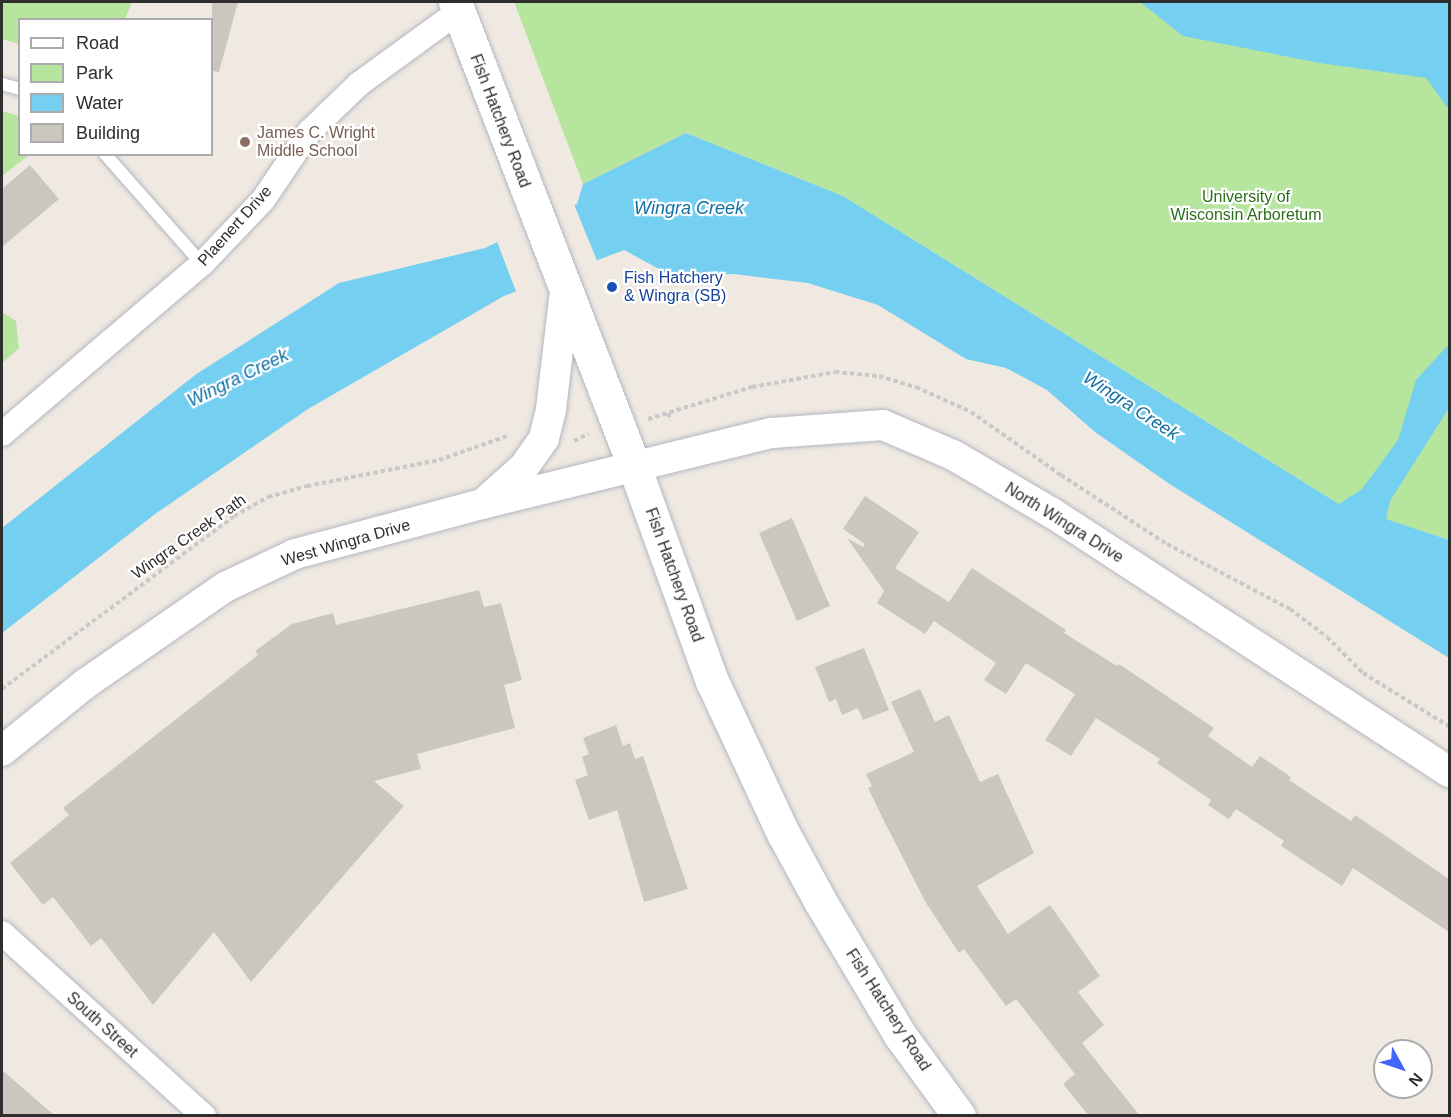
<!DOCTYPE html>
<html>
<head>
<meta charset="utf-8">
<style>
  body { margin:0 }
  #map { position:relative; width:1451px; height:1117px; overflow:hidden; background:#efe9e1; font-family:Helvetica,sans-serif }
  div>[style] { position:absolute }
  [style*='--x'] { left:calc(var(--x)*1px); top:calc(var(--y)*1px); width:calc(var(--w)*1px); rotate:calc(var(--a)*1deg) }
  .green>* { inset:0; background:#b6e59e }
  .water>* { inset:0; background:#75cff0 }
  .pier>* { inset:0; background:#efe9e1 }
  .building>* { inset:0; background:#cbc7bf }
  .path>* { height:4px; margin-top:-2px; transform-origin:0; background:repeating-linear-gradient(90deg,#c9c9c9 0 4.5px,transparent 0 7.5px) }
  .roads { filter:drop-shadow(0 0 2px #b4b7c1) drop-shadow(0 0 2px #b4b7c1) }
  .service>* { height:12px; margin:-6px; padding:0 6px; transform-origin:6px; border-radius:6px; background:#fff }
  .minor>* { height:24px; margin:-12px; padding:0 12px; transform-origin:12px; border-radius:12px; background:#fff }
  .tertiary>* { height:30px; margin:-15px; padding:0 15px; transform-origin:15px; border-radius:15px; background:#fff }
  .secondary>* { height:33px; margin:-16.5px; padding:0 16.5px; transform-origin:16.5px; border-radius:16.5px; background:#fff }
  .dots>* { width:16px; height:16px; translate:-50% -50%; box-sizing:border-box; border:3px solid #fff; border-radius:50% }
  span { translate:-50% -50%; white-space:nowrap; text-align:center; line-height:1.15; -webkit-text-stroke:4.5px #fff; paint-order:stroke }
  .street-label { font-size:16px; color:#2e2e2e }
  .education-label { font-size:16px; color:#785e54 }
  .left { translate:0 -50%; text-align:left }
  .park-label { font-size:16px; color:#2c6e1b }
  .transit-label { font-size:16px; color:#164399 }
  .water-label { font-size:18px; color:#0d6fa3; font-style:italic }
  .frame { position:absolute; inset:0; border:3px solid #2e2e2e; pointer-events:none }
  .legend { position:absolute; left:18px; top:18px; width:195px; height:138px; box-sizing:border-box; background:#fff; border:2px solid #ababab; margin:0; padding:8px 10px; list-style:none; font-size:18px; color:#2e2e2e }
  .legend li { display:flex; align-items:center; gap:12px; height:30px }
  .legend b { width:30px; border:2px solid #ababab }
  .north { position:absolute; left:1373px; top:1039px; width:60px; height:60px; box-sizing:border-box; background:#fff; border:2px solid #ababab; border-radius:50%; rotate:130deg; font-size:16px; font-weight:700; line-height:24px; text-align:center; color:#2e2e2e }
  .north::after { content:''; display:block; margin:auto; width:21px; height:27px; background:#4264fb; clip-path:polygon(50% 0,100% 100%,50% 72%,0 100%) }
</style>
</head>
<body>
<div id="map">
  <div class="green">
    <div style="clip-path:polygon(2px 2px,132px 2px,125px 19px,20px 20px,19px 44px,2px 39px)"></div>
    <div style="clip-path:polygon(514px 2px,1449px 2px,1449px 540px,1339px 504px,843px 196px,686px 133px,583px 184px)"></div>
    <div style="clip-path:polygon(2px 111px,19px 116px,20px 154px,29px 155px,2px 176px)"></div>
    <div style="clip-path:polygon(2px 312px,16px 321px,19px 348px,2px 363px)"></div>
  </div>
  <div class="water">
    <div style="clip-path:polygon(1140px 2px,1449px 2px,1449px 110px,1426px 78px,1320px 63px,1183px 36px)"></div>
    <div style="clip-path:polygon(686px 133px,843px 196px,1339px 504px,1362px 489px,1398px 440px,1416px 380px,1449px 344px,1449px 408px,1390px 501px,1386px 519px,1449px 540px,1449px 658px,1168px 483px,1095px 432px,1047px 390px,1006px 368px,966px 359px,878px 305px,808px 283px,734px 274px,672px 276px,624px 250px,504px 296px,308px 409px,155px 514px,2px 633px,2px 528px,195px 375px,339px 283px,485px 248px,577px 204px,583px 184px)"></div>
  </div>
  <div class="pier">
    <div style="clip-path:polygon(573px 202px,598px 263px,517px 294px,496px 239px)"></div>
  </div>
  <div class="building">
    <div style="clip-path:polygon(212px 2px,238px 2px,219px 72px,212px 71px)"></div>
    <div style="clip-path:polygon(30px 165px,59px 199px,2px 247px,2px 189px)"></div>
    <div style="clip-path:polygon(865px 496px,919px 532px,895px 568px,949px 602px,972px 568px,1066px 630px,1064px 633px,1117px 666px,1119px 664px,1214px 728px,1208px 736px,1252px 767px,1260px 756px,1291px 777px,1289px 780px,1351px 821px,1355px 815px,1449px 879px,1449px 932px,1353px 868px,1342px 886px,1281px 846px,1284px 841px,1236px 809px,1229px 819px,1208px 805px,1211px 800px,1157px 763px,1160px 759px,1096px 718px,1071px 756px,1045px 740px,1075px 694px,1026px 663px,1006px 694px,984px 680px,996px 663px,934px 621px,925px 634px,877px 603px,884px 591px,847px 538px,863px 547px,865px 544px,843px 529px)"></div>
    <div style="clip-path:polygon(792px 518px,830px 606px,797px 621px,759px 533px)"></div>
    <div style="clip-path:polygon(479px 590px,484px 607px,501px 603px,522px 680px,504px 685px,515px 728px,417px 754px,421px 769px,374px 781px,404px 806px,251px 982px,214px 932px,153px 1005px,101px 938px,91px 946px,53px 897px,43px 905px,10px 863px,69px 815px,63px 808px,258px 655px,255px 651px,292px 624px,333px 613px,336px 625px)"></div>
    <div style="clip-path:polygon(864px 648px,889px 710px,863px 720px,858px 708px,842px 715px,836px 699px,829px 702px,815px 667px)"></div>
    <div style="clip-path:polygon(920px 689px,935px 722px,949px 715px,980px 782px,998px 774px,1034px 853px,977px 886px,1008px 934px,1050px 905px,1100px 976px,1078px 992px,1104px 1025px,1082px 1043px,1140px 1116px,1089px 1116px,1063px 1084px,1075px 1074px,1016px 999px,1006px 1006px,964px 949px,959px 953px,926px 903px,883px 819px,868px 788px,872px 786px,866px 774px,914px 752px,891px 702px)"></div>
    <div style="clip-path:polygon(616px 725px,623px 746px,630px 743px,635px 759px,643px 756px,688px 889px,644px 902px,617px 810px,589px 820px,575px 780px,588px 775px,582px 757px,589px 754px,583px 738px)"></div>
    <div style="clip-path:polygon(2px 1070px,55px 1116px,2px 1116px)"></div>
  </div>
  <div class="path">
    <div style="--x:668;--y:413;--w:8;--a:67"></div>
    <div style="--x:648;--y:419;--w:109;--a:-17.1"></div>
    <div style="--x:752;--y:387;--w:84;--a:-10.2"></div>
    <div style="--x:835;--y:372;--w:44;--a:5.2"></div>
    <div style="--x:879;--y:376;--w:39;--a:17"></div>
    <div style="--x:916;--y:387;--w:60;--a:24.4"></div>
    <div style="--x:971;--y:412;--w:110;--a:35"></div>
    <div style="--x:1061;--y:475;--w:126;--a:33.1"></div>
    <div style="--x:1167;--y:544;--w:139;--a:27.9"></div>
    <div style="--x:1290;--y:609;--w:46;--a:37.1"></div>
    <div style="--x:1327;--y:637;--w:51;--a:45"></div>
    <div style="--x:1363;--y:673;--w:102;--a:31.8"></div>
    <div style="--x:574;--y:441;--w:16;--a:-27"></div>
    <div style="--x:2;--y:689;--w:289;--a:-36.7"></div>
    <div style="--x:234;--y:516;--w:39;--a:-29"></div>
    <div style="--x:268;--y:497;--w:41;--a:-15.8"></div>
    <div style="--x:307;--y:486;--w:135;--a:-11.1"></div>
    <div style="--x:439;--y:460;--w:72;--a:-19.4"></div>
  </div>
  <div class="roads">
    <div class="service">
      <div style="--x:2;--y:84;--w:19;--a:16"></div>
      <div style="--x:105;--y:154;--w:147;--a:48.6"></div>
    </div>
    <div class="minor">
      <div style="--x:2;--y:434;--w:262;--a:-40.4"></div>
      <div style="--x:202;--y:264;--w:88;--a:-46.4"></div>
      <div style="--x:263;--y:200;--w:82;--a:-55.9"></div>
      <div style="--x:309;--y:132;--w:69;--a:-43.8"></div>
      <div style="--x:359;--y:84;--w:124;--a:-36.1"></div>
      <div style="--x:2;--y:933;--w:273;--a:42.2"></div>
    </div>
    <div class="tertiary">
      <div style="--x:486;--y:501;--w:51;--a:-41.8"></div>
      <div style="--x:524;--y:467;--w:35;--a:-55"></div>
      <div style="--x:544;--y:438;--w:30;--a:-76"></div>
      <div style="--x:551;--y:409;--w:118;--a:-83.2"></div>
      <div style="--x:2;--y:751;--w:107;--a:-38.9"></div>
      <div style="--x:85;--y:684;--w:170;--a:-34.7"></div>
      <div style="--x:225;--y:587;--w:77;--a:-25.2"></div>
      <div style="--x:295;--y:554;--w:194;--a:-15"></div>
      <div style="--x:482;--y:504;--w:299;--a:-13.8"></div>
      <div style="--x:772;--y:433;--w:111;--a:-4.1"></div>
      <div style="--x:883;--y:425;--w:76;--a:23.2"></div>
      <div style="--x:953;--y:455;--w:115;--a:30.4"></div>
      <div style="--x:1052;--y:513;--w:475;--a:33.1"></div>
    </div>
    <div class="secondary">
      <div style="--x:455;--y:2;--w:497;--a:68.9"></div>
      <div style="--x:634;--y:466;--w:229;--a:70.1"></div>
      <div style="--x:712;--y:681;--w:168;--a:65"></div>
      <div style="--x:783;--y:833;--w:77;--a:61.4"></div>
      <div style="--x:820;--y:901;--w:156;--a:59.2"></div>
      <div style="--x:900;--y:1035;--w:100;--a:53.9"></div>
    </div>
  </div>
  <div class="dots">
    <div style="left:245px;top:142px;background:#8d6e63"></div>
    <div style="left:612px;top:287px;background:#1a4fb4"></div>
  </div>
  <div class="street-label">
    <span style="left:500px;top:121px;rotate:69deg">Fish Hatchery Road</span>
    <span style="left:235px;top:226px;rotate:-48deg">Plaenert Drive</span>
    <span style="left:1064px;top:523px;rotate:32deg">North Wingra Drive</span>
    <span style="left:189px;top:537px;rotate:-35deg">Wingra Creek Path</span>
    <span style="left:346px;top:543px;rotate:-16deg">West Wingra Drive</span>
    <span style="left:674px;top:575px;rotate:70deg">Fish Hatchery Road</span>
    <span style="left:888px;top:1010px;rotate:57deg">Fish Hatchery Road</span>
    <span style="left:102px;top:1025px;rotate:42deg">South Street</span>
  </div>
  <div class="education-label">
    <span class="left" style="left:257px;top:142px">James C. Wright<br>Middle School</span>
  </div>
  <div class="park-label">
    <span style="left:1246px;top:206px">University of<br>Wisconsin Arboretum</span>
  </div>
  <div class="transit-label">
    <span class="left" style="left:624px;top:287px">Fish Hatchery<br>&amp; Wingra (SB)</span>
  </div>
  <div class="water-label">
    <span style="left:689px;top:208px">Wingra Creek</span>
    <span style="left:238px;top:378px;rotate:-26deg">Wingra Creek</span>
    <span style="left:1131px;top:406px;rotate:33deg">Wingra Creek</span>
  </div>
  <div class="frame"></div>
  <ul class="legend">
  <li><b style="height:8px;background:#fff"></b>Road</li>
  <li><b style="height:16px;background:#b6e59e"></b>Park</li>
  <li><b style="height:16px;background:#75cff0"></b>Water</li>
  <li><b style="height:16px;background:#cbc7bf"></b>Building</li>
  </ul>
  <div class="north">N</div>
</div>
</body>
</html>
